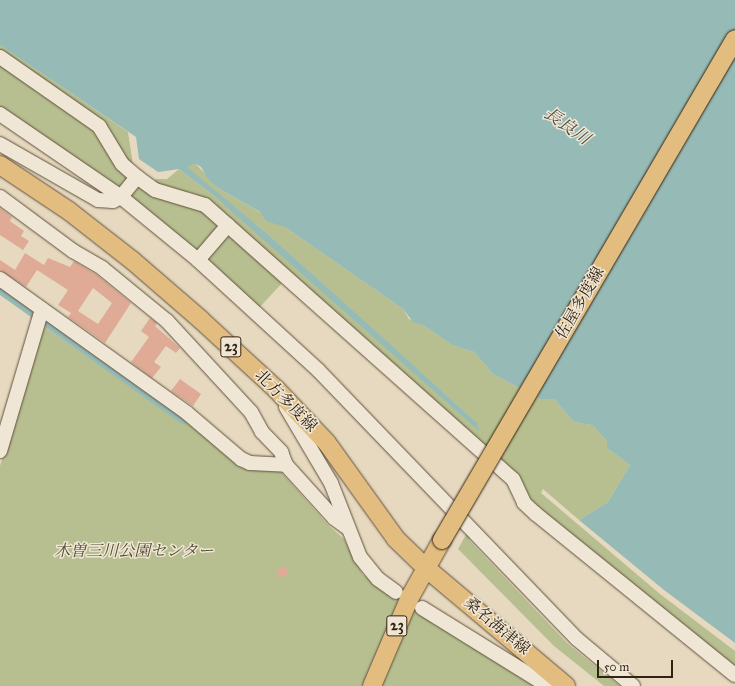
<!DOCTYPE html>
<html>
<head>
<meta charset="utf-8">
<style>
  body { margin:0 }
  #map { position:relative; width:735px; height:686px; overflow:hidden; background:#e6d9bf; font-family:"IM FELL Great Primer","Noto Serif JP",serif }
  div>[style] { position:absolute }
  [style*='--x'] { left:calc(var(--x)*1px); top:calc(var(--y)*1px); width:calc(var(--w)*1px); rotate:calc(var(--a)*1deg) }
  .green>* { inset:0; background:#b7bf90 }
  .water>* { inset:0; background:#96bab5 }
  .building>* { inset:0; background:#e0ab96 }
  .roads { filter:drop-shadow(0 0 1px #5f503c) drop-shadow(0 0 1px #5f503c) }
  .minor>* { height:14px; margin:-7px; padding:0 7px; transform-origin:7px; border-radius:7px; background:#efe6d5 }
  .major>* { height:18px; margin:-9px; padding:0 9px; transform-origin:9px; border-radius:9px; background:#e3bc80 }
  .bridges { filter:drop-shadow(0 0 1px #322310) drop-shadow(0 0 1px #322310) }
  .major-bridge>* { height:18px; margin:-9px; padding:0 9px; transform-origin:9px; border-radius:9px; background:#e3bc80 }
  span { translate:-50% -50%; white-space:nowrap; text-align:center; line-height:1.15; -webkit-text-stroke:3px #efe6d5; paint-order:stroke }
  .shield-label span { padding:1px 3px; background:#efe6d5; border:1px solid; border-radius:3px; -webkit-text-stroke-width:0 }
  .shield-label { font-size:15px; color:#322310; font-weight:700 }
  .street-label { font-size:16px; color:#322310 }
  .park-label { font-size:16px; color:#534a30; font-style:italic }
  .water-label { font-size:17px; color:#505042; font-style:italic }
  .scale { position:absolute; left:597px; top:660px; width:76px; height:18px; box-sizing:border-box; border:2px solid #322310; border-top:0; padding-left:5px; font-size:12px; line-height:14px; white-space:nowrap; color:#322310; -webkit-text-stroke:3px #efe6d5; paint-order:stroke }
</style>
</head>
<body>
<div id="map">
  <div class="green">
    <div style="clip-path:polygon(0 45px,128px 132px,133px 165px,0 50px)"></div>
    <div style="clip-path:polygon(0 63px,95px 131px,129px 178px,123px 188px,112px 187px,0 110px)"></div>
    <div style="clip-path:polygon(196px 164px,218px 188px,285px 227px,403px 309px,409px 319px,423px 325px,452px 345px,474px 352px,493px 374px,540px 399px,554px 399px,574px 422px,592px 425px,607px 441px,607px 448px,630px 465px,608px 502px,579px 520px,543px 489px,541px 493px,660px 594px,735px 651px,735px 669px,576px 543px,208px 200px,189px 192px,172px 191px,154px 182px,156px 179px,167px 179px,179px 169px,213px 195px,477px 423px,270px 236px,186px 167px)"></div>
    <div style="clip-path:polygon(140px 186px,191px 204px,221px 223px,199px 254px,129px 197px)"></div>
    <div style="clip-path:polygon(227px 232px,284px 281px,258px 309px,206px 263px,206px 255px)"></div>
    <div style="clip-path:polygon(42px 325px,183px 424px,188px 421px,246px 469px,269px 467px,279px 470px,329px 526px,344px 539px,363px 575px,461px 641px,540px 686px,0 686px,0 466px)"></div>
    <div style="clip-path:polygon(467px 533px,470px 536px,469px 540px,568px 644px,620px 686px,604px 686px,554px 646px,458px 549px)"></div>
  </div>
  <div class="water">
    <div style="clip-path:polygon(0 0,735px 0,735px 643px,664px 590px,579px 520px,608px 502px,630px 465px,607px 448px,607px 441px,592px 425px,574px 422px,554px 399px,540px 399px,493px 374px,474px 352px,452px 345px,423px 325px,413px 322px,403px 309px,285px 227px,266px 221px,260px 212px,218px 188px,208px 179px,201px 167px,196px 164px,187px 167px,270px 236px,379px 334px,477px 423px,479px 431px,213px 195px,179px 169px,158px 172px,139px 159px,136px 137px,0 45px)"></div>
    <div style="clip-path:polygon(0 286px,188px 421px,183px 425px,0 295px)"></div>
  </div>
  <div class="building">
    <div style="clip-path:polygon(0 208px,12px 217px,10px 221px,24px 231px,21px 236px,29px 241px,23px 250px,0 235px)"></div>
    <div style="clip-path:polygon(evenodd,25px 253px,44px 265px,48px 258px,70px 267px,74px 261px,97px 275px,131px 303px,105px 343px,68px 317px,71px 313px,58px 305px,68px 290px,37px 270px,26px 287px,0 270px,0 260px,15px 270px,25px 253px,93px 288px,112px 303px,98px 324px,78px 311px,93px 288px)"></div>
    <div style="clip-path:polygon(150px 318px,157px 323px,155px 326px,180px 348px,176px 353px,166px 346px,154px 362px,161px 367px,152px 378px,131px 362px,149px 337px,141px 331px)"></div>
    <div style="clip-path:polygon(180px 379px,201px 394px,193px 406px,171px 391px)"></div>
    <div style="clip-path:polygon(285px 566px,289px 573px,280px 578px,276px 571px)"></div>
  </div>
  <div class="roads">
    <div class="minor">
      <div style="--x:0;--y:57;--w:121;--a:34.9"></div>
      <div style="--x:99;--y:126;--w:44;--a:58.8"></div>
      <div style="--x:122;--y:164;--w:20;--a:41"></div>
      <div style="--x:137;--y:177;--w:22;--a:36"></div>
      <div style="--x:155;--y:190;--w:52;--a:16.7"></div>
      <div style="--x:205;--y:205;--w:412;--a:41.7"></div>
      <div style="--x:513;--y:479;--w:26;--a:65"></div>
      <div style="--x:524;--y:503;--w:16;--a:43"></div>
      <div style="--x:536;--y:514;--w:256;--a:39"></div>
      <div style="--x:0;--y:114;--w:147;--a:34.4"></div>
      <div style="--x:121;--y:197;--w:9;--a:153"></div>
      <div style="--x:113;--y:201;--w:15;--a:-176"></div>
      <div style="--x:98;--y:200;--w:113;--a:-150.3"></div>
      <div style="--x:137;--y:177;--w:26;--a:129"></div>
      <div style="--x:121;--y:197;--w:99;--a:39.3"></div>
      <div style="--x:198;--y:260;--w:163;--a:42.5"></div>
      <div style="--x:318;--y:370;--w:373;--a:46.1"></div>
      <div style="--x:577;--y:639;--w:73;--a:40"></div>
      <div style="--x:0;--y:197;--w:91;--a:36.5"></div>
      <div style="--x:73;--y:251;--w:34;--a:30"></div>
      <div style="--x:102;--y:268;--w:84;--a:39.2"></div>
      <div style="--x:167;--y:321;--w:124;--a:47.3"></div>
      <div style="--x:251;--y:412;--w:23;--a:61"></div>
      <div style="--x:262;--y:432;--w:28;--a:46"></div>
      <div style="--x:281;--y:452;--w:14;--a:69"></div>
      <div style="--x:198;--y:260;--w:46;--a:-49.4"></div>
      <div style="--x:0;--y:279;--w:230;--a:35.6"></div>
      <div style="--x:187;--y:413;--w:71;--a:40.4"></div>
      <div style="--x:241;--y:459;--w:10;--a:24"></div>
      <div style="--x:250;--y:463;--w:36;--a:3"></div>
      <div style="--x:286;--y:465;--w:72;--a:47.8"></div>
      <div style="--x:334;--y:518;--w:17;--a:36"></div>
      <div style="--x:286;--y:407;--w:88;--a:59.4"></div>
      <div style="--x:331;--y:483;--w:79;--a:68.6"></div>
      <div style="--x:360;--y:557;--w:28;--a:51"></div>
      <div style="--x:378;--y:579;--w:22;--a:36"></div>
      <div style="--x:0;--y:451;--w:148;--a:-73.5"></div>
      <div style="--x:422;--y:608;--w:148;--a:31.8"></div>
    </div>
    <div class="major">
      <div style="--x:0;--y:165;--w:83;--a:33.7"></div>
      <div style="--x:69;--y:211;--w:81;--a:38"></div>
      <div style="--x:133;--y:261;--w:90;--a:40.9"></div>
      <div style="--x:201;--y:320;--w:102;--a:42.6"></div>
      <div style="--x:276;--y:389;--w:74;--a:46.6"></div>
      <div style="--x:327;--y:443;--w:118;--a:54.3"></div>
      <div style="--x:396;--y:539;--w:42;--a:44"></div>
      <div style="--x:426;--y:568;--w:183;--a:40.1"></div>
      <div style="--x:372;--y:686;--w:97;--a:-66.9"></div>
      <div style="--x:410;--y:597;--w:65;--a:-60.7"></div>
    </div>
  </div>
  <div class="bridges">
    <div class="major-bridge">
      <div style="--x:442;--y:540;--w:580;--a:-59.68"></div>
    </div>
  </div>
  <div class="shield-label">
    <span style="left:231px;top:347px">23</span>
    <span style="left:397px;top:626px">23</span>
  </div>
  <div class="street-label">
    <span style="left:580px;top:303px;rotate:-60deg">佐屋多度線</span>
    <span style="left:286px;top:401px;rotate:45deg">北方多度線</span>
    <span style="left:497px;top:626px;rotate:40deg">桑名海津線</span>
  </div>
  <div class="park-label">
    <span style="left:134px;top:551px">木曽三川公園センター</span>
  </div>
  <div class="water-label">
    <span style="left:567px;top:126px;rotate:35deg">長良川</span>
  </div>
  <div class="scale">50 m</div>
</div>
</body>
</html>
